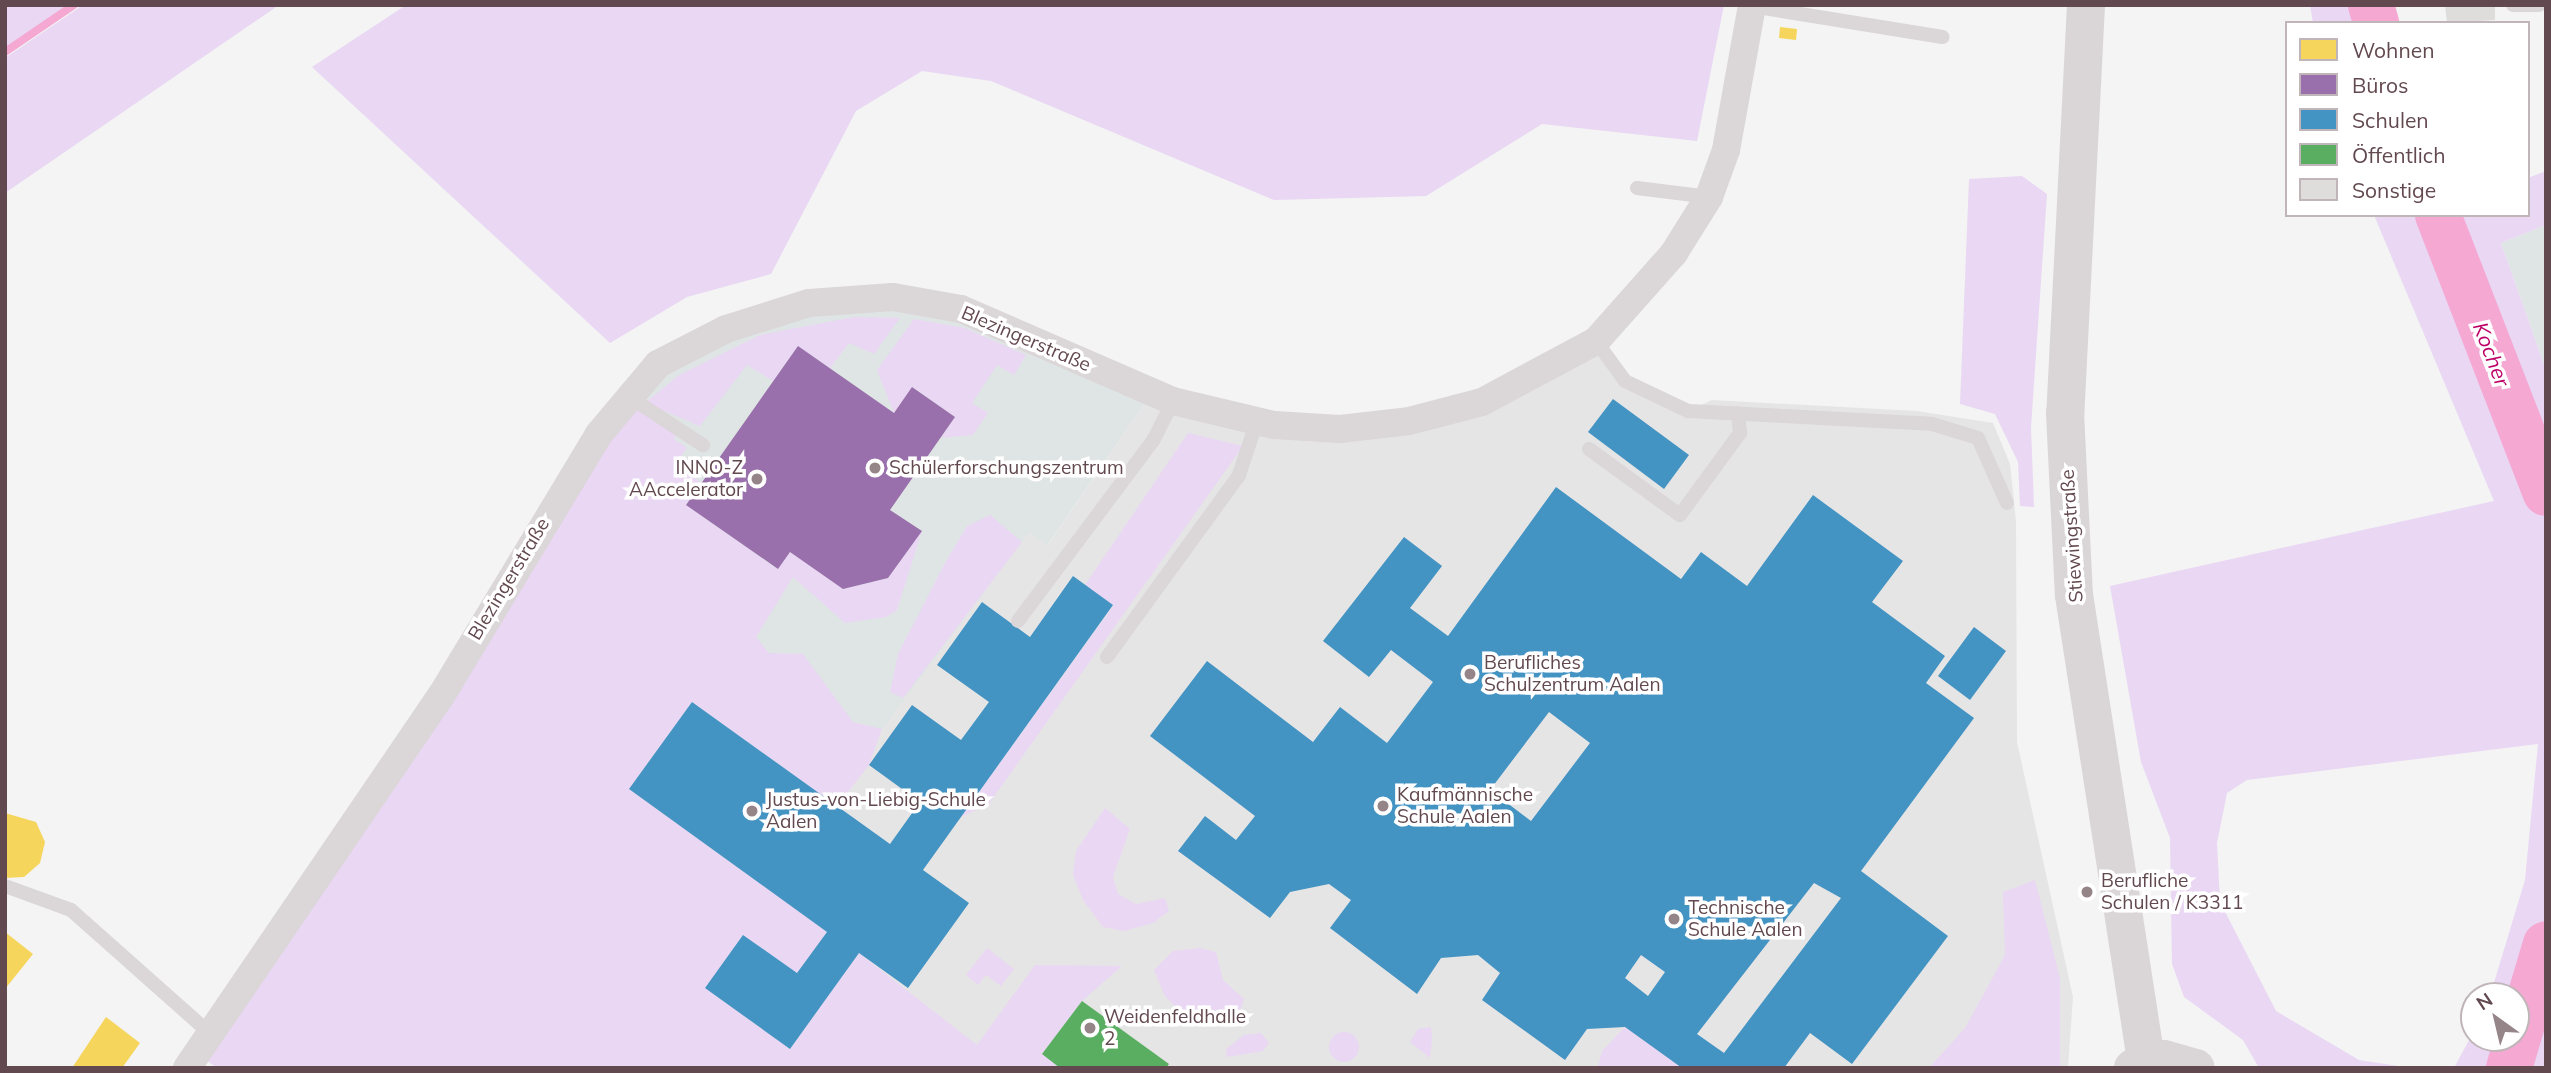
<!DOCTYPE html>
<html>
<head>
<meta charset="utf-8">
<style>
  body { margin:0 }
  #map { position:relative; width:2551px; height:1073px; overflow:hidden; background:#f3f4f3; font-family:Mulish,sans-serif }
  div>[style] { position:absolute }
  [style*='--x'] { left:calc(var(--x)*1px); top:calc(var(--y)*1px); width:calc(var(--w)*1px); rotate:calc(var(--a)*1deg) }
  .commercial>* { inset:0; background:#dfe5e4 }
  .education>* { inset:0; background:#e6e5e5 }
  .green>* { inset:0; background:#e9d7f4 }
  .round { border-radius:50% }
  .homes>* { inset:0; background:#f6d55c }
  .offices>* { inset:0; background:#9970ab }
  .schools>* { inset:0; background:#4393c3 }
  .public>* { inset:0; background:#5aae61 }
  .stream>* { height:8px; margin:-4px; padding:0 4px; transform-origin:4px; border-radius:4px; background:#f4a8d2 }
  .river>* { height:46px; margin:-23px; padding:0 23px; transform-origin:23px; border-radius:23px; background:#f4a8d2 }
  .building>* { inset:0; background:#dfdcdc }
  .lane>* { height:14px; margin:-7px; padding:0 7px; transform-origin:7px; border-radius:7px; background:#dbd6d8 }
  .street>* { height:28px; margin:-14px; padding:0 14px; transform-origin:14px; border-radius:14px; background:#dbd6d8 }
  .secondary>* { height:38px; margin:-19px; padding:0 19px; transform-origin:19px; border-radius:19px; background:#dad5d6 }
  .dots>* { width:19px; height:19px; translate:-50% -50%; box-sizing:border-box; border:4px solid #fff; border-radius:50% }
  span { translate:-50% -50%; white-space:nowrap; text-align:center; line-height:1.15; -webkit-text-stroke:7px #fff; paint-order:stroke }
  .street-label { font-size:19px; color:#62484f }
  .poi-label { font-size:19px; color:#62484f }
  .right { translate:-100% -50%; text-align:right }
  .left { translate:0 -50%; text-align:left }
  .water-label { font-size:21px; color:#bd0067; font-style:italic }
  .frame { position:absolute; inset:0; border:7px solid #62484f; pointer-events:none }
  .legend { position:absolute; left:2285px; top:21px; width:245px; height:196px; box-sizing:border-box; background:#fff; border:2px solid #c0b6b9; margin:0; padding:9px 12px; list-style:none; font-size:21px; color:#62484f }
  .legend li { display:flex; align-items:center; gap:14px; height:35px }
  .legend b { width:35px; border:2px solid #c0b6b9 }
  .north { position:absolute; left:2460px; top:982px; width:70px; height:70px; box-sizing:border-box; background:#fff; border:2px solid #c0b6b9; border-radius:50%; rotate:326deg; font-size:19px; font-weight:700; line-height:28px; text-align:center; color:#62484f }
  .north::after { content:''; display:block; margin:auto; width:24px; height:32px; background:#958488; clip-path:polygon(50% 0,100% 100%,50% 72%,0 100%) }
</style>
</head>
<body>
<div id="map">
  <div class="commercial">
    <div style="clip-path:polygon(2546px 225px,2546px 370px,2501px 243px)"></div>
    <div style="clip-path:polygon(893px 297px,1152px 393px,1046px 547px,1029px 533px,842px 784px,605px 604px,638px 405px,658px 364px,726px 329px)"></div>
  </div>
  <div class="education">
    <div style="clip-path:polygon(1593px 341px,1625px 381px,1688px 411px,1712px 400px,1917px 411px,1993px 423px,2010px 464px,2016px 521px,2017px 742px,2073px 997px,2068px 1068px,595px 1068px,515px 595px,842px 784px,1029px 532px,1047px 546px,1152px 393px,1257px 421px,1409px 421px)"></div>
  </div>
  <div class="green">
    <div style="clip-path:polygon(5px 5px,69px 5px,5px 49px)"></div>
    <div style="clip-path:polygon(83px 5px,279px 5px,5px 193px,5px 58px)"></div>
    <div style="clip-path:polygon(406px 5px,1724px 5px,1697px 141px,1542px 124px,1426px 196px,1274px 200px,991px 81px,922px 71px,856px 111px,771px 274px,687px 297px,610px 343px,312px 67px)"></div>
    <div style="clip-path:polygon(2310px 5px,2384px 5px,2390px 23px,2313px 23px)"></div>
    <div style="clip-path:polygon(2546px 171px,2546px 225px,2501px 243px,2546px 370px,2546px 1068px,2454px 1068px,2474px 1031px,2474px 1038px,2516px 1038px,2516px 996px,2490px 996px,2525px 880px,2538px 744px,2247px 780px,2227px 793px,2217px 843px,2220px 902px,2276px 1011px,2359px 1060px,2411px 1068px,2259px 1068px,2243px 1040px,2184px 997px,2172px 964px,2170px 838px,2141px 762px,2110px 586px,2494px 501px,2374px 215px,2528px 215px,2528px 178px)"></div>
    <div style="clip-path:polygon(2022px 176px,2047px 194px,2031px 427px,2034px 507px,2020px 506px,2018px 462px,1995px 414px,1960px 404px,1969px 179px)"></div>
    <div style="clip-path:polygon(854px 317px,900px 318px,874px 354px,849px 343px,830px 368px,798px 346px,773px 381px,747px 365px,700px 426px,645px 403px,679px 375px,760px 335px)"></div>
    <div style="clip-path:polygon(914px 319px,965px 328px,1026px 355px,1014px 375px,997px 365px,972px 403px,988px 413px,973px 435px,941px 438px,955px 417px,913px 387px,894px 413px,877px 370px)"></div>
    <div style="clip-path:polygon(638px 405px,680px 430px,674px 439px,687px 448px,675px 463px,701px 483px,686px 505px,777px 569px,790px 552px,843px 589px,888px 578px,922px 531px,897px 610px,886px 617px,845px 623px,793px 577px,756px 637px,769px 653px,803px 654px,853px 722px,882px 729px,869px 765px,837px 806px,692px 702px,629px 789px,827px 932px,797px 973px,743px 935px,705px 988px,790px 1049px,859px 953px,977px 1045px,1035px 965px,1122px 966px,1082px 1001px,1042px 1054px,1060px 1068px,217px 1068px,206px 1060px,443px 716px,573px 487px)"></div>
    <div style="clip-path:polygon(1188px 433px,1243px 446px,988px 805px,961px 817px,1113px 606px,1085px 585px)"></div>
    <div style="clip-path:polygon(990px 515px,1022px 542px,903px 698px,890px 692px,898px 654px,945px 563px,967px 526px)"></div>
    <div style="clip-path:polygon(1105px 808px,1130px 829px,1113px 877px,1118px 894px,1136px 904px,1165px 898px,1169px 911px,1153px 923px,1124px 931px,1103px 927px,1083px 900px,1073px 875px,1076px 851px)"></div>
    <div style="clip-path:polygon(2035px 880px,2060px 978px,2060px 1068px,1929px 1068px,1965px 1028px,2005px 955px,2003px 892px)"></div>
    <div style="clip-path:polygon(987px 948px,1014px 969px,1001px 986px,986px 975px,978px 985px,966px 975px)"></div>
    <div style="clip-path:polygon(1200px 948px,1216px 952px,1223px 980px,1244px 999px,1240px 1012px,1221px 1023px,1192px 1023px,1165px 996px,1154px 970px,1173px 951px)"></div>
    <div style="clip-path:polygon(1431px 1027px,1432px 1040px,1430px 1058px,1410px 1042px,1418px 1029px)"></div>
    <div style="clip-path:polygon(1625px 1027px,1682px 1068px,1598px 1068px,1602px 1051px)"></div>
    <div class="round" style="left:1329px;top:1032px;width:30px;height:30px"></div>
    <div style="clip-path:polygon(1261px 1033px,1269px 1043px,1263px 1051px,1227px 1057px,1226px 1049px,1244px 1035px)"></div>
  </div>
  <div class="homes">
    <div style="clip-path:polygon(1780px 27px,1797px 29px,1796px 40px,1779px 38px)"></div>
    <div style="clip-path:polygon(5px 813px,36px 822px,45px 842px,40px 863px,24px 877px,5px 878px)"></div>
    <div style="clip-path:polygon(5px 932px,33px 954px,5px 989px)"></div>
    <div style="clip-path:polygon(106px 1017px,140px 1043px,122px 1068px,72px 1068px)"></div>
  </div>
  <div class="offices">
    <div style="clip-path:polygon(798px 346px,894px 413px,912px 387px,955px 417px,890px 510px,922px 531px,888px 578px,843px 589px,790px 552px,778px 569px,686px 505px)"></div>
  </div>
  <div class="schools">
    <div style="clip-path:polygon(1613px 399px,1689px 455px,1664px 489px,1588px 432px)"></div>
    <div style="clip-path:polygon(evenodd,1556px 487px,1681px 579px,1701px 552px,1747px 586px,1813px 495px,1903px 561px,1872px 602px,1945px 656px,1926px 683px,1974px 718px,1861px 871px,1948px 936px,1852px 1064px,1810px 1033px,1784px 1068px,1682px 1068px,1625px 1027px,1587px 1029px,1565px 1060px,1482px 1000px,1500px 973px,1478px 955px,1441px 958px,1417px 994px,1330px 928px,1351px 900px,1329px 884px,1290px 892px,1270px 918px,1178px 851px,1205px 816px,1236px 840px,1255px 816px,1150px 736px,1207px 661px,1313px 742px,1340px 707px,1387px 743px,1433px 682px,1391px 650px,1369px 677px,1323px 641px,1404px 537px,1442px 566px,1410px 608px,1448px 636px,1556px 487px,1549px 712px,1590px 743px,1531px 821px,1490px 790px,1549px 712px,1556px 487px,1814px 883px,1841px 898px,1724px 1053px,1697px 1034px,1814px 883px,1556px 487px,1641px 955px,1665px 972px,1648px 996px,1625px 978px,1641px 955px)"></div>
    <div style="clip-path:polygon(1073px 576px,1113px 605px,923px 870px,969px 903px,908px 988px,859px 953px,790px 1049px,705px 988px,743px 935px,797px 973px,827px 932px,629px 789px,692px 702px,890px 844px,920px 802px,869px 765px,912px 705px,961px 740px,989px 702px,937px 665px,982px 602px,1030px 637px)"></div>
    <div style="clip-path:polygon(1974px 627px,2006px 651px,1970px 700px,1938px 676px)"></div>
  </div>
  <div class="public">
    <div style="clip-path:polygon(1082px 1001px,1169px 1064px,1166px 1068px,1060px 1068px,1042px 1054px)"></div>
  </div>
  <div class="stream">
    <div style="--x:5;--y:52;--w:83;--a:-34.3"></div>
  </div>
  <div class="river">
    <div style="--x:2371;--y:5;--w:19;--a:74"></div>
    <div style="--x:2438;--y:215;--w:298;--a:68.8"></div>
    <div style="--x:2509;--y:1068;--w:129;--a:-73.4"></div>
  </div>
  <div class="building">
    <div style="clip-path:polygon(2445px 5px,2495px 5px,2495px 20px,2447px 23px)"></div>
  </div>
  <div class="lane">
    <div style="--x:2513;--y:5;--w:26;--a:0"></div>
    <div style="--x:1751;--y:6;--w:194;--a:9.2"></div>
    <div style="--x:1637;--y:188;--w:73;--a:7.1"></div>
    <div style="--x:1596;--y:341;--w:49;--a:54.1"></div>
    <div style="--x:1625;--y:381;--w:70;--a:25.5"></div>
    <div style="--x:1688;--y:411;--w:244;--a:3"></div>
    <div style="--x:1932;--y:424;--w:48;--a:16.9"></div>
    <div style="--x:1978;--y:438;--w:71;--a:66"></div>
    <div style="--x:628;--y:396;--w:90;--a:33.2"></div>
    <div style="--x:1589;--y:449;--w:112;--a:36"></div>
    <div style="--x:1680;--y:515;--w:102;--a:-53.8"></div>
    <div style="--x:1740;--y:433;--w:20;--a:-96"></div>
    <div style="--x:1018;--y:621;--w:227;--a:-53.2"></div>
    <div style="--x:1154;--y:439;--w:42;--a:-63.4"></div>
    <div style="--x:1107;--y:657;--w:225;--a:-54"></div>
    <div style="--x:1239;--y:475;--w:57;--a:-71.6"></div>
    <div style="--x:5;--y:886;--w:70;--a:20"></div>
    <div style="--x:71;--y:910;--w:190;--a:41.6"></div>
  </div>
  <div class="street">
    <div style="--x:187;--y:1068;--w:450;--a:-55.7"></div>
    <div style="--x:441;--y:696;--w:306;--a:-58.9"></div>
    <div style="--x:599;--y:434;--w:92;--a:-49.9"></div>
    <div style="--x:658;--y:364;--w:76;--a:-27.2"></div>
    <div style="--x:726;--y:329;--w:87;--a:-17.4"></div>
    <div style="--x:809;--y:303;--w:84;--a:-4.1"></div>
    <div style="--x:893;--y:297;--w:69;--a:10"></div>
    <div style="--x:961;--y:309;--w:231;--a:23.5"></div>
    <div style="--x:1173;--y:401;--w:104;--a:13.4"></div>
    <div style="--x:1274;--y:425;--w:66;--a:3.5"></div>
    <div style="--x:1340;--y:429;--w:69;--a:-6.6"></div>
    <div style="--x:1409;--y:421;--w:75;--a:-14.6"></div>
    <div style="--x:1482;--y:402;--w:129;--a:-28.2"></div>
    <div style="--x:1596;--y:341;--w:118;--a:-48.4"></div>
    <div style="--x:1674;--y:253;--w:66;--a:-58"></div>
    <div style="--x:1709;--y:197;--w:50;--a:-70.1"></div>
    <div style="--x:1726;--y:150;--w:147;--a:-79.8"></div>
  </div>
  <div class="secondary">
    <div style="--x:2086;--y:5;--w:409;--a:92.9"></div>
    <div style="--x:2065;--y:413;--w:182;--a:87.2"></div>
    <div style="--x:2074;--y:595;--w:473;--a:81.2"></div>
    <div style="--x:2133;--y:1068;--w:32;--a:-16"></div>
    <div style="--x:2164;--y:1059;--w:33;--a:16"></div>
  </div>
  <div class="dots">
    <div style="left:875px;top:468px;background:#958488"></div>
    <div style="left:757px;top:479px;background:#958488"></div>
    <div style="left:1470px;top:674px;background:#958488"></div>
    <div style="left:1383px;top:806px;background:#958488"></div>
    <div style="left:752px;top:811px;background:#958488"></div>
    <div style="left:2087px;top:892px;background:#958488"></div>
    <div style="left:1674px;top:919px;background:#958488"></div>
    <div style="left:1090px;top:1028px;background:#958488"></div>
  </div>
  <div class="street-label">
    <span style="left:1026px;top:339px;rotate:23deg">Blezingerstraße</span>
    <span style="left:2072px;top:536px;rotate:-94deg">Stiewingstraße</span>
    <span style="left:509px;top:579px;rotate:-59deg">Blezingerstraße</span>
  </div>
  <div class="poi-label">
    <span class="right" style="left:743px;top:479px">INNO-Z<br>AAccelerator</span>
    <span class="left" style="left:889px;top:468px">Schülerforschungszentrum</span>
    <span class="left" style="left:1484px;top:674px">Berufliches<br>Schulzentrum Aalen</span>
    <span class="left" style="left:1397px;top:806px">Kaufmännische<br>Schule Aalen</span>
    <span class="left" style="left:766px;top:811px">Justus-von-Liebig-Schule<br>Aalen</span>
    <span class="left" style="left:2101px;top:892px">Berufliche<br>Schulen / K3311</span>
    <span class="left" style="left:1688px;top:919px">Technische<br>Schule Aalen</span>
    <span class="left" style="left:1104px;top:1028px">Weidenfeldhalle<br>2</span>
  </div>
  <div class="water-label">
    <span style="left:2492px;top:354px;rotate:69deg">Kocher</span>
  </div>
  <div class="frame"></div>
  <ul class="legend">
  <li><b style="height:19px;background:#f6d55c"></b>Wohnen</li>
  <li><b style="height:19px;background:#9970ab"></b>Büros</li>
  <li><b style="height:19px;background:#4393c3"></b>Schulen</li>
  <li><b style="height:19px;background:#5aae61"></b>Öffentlich</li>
  <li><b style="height:19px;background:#dfdcdc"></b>Sonstige</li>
  </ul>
  <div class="north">N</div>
</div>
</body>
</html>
